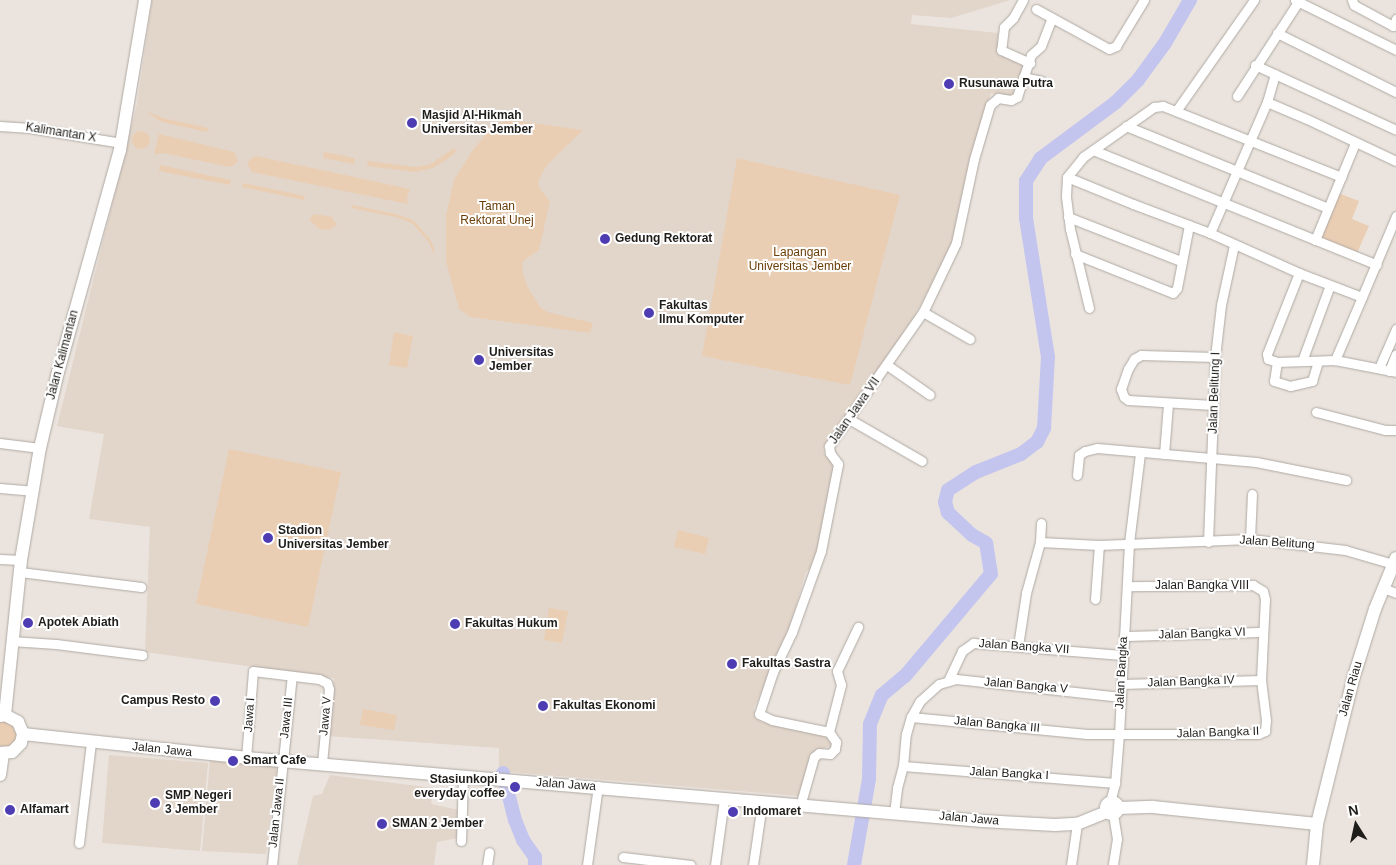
<!DOCTYPE html>
<html>
<head>
<meta charset="utf-8">
<style>
  body { margin:0 }
  #map { position:relative; width:1396px; height:865px; overflow:hidden; background:#ebe4de; font-family:Arial,sans-serif }
  div>[style] { position:absolute }
  [style*='--x'] { left:calc(var(--x)*1px); top:calc(var(--y)*1px); width:calc(var(--w)*1px); rotate:calc(var(--a)*1deg) }
  .built>* { inset:0; background:#e2d5ca }
  .green>* { inset:0; background:#eaceb4 }
  .round { border-radius:50% }
  .river>* { height:14px; margin:-7px; padding:0 7px; transform-origin:7px; border-radius:7px; background:#c3c5ef }
  .roads { filter:drop-shadow(0 0 1px #afa9a3) drop-shadow(0 0 1px #afa9a3) }
  .minor>* { height:9px; margin:-4.5px; padding:0 4.5px; transform-origin:4.5px; border-radius:4.5px; background:#fff }
  .secondary>* { height:12px; margin:-6px; padding:0 6px; transform-origin:6px; border-radius:6px; background:#fff }
  .secondary>.ring { margin:-6px; padding:0; box-sizing:content-box; background:none; border:12px solid #fff; border-radius:50% }
  .dots>* { width:14px; height:14px; translate:-50% -50%; box-sizing:border-box; border:2px solid #fff; border-radius:50% }
  span { translate:-50% -50%; white-space:nowrap; text-align:center; line-height:1.15; -webkit-text-stroke:4px #fff; paint-order:stroke }
  .poi-label { font-size:12px; color:#1f1d1a; font-weight:700 }
  .left { translate:0 -50%; text-align:left }
  .right { translate:-100% -50%; text-align:right }
  .street-label { font-size:12px; color:#1f1d1a }
  .park-label { font-size:12px; color:#6a3d06 }
  .north { position:absolute; left:1331px; top:800px; width:50px; height:50px; -webkit-text-stroke:4px #fff; paint-order:stroke; rotate:350deg; font-size:14px; font-weight:700; line-height:20px; text-align:center; color:#1f1d1a }
  .north::after { content:''; display:block; margin:auto; width:18px; height:22px; background:#1f1d1a; clip-path:polygon(50% 0,100% 100%,50% 72%,0 100%) }
</style>
</head>
<body>
<div id="map">
  <div class="built">
    <div style="clip-path:polygon(152px 0,1010px 0,951px 18px,912px 15px,911px 24px,998px 33px,998px 54px,1025px 64px,1011px 98px,991px 93px,972px 154px,954px 238px,941px 269px,912px 320px,860px 400px,823px 448px,824px 453px,837px 462px,816px 563px,806px 572px,787px 636px,754px 708px,755px 717px,761px 722px,825px 734px,831px 738px,831px 746px,818px 750px,800px 796px,499px 771px,499px 748px,328px 736px,334px 678px,145px 652px,150px 527px,89px 519px,104px 434px,57px 426px,137px 104px)"></div>
    <div style="clip-path:polygon(109px 755px,208px 763px,200px 851px,102px 843px)"></div>
    <div style="clip-path:polygon(210px 760px,277px 766px,266px 854px,202px 851px)"></div>
    <div style="clip-path:polygon(330px 775px,434px 788px,431px 804px,459px 810px,458px 838px,437px 842px,434px 865px,297px 865px,313px 796px,322px 794px)"></div>
  </div>
  <div class="green">
    <div style="clip-path:polygon(146px 111px,163px 118px,209px 128px,207px 132px,175px 125px,159px 121px)"></div>
    <div style="clip-path:polygon(510px 120px,583px 130px,548px 164px,541px 175px,538px 183px,540px 189px,550px 201px,539px 250px,522px 262px,523px 274px,528px 288px,540px 307px,547px 312px,593px 323px,590px 333px,470px 317px,459px 309px,446px 261px,446px 216px,454px 180px,472px 151px,488px 132px,496px 124px)"></div>
    <div class="round" style="left:132px;top:131px;width:18px;height:18px"></div>
    <div style="clip-path:polygon(159px 134px,234px 152px,238px 162px,230px 167px,163px 153px,154px 154px)"></div>
    <div style="clip-path:polygon(454px 148px,457px 151px,446px 160px,433px 168px,415px 172px,367px 166px,368px 161px,415px 167px,431px 164px)"></div>
    <div style="clip-path:polygon(324px 152px,355px 158px,354px 164px,323px 158px)"></div>
    <div style="clip-path:polygon(256px 156px,410px 189px,407px 198px,408px 204px,252px 172px,247px 163px,250px 159px)"></div>
    <div style="clip-path:polygon(737px 158px,900px 195px,850px 385px,702px 356px)"></div>
    <div style="clip-path:polygon(160px 165px,231px 180px,230px 185px,159px 171px)"></div>
    <div style="clip-path:polygon(243px 183px,305px 196px,304px 200px,242px 187px)"></div>
    <div style="clip-path:polygon(1338px 193px,1359px 201px,1352px 219px,1369px 226px,1357px 253px,1320px 237px)"></div>
    <div style="clip-path:polygon(352px 205px,400px 215px,414px 221px,430px 239px,435px 251px,433px 252px,428px 241px,413px 224px,400px 218px,351px 208px)"></div>
    <div style="clip-path:polygon(315px 214px,332px 217px,337px 225px,329px 230px,319px 229px,310px 220px,311px 217px)"></div>
    <div style="clip-path:polygon(394px 332px,413px 336px,407px 368px,389px 365px)"></div>
    <div style="clip-path:polygon(229px 449px,341px 472px,308px 627px,196px 604px)"></div>
    <div style="clip-path:polygon(678px 530px,709px 538px,705px 554px,674px 547px)"></div>
    <div style="clip-path:polygon(549px 608px,568px 611px,562px 643px,544px 640px)"></div>
    <div style="clip-path:polygon(363px 709px,397px 715px,394px 730px,360px 725px)"></div>
    <div style="clip-path:polygon(0 716px,13px 718px,21px 743px,0 753px)"></div>
  </div>
  <div class="river">
    <div style="--x:503;--y:773;--w:49;--a:75.7"></div>
    <div style="--x:515;--y:820;--w:22;--a:68"></div>
    <div style="--x:523;--y:840;--w:21;--a:55"></div>
    <div style="--x:535;--y:857;--w:8;--a:90"></div>
    <div style="--x:854;--y:865;--w:87;--a:-80.1"></div>
    <div style="--x:869;--y:779;--w:55;--a:-89"></div>
    <div style="--x:870;--y:724;--w:31;--a:-68"></div>
    <div style="--x:882;--y:695;--w:30;--a:-40"></div>
    <div style="--x:905;--y:676;--w:133;--a:-49.9"></div>
    <div style="--x:991;--y:574;--w:31;--a:-99"></div>
    <div style="--x:986;--y:543;--w:16;--a:-150"></div>
    <div style="--x:972;--y:535;--w:33;--a:-137"></div>
    <div style="--x:948;--y:513;--w:11;--a:-105"></div>
    <div style="--x:945;--y:502;--w:12;--a:-76"></div>
    <div style="--x:948;--y:490;--w:33;--a:-33"></div>
    <div style="--x:976;--y:472;--w:48;--a:-21.8"></div>
    <div style="--x:1021;--y:454;--w:20;--a:-37"></div>
    <div style="--x:1037;--y:442;--w:16;--a:-63"></div>
    <div style="--x:1044;--y:428;--w:71;--a:-86.8"></div>
    <div style="--x:1048;--y:357;--w:141;--a:-99"></div>
    <div style="--x:1026;--y:218;--w:37;--a:-90"></div>
    <div style="--x:1026;--y:181;--w:27;--a:-57"></div>
    <div style="--x:1041;--y:158;--w:94;--a:-36.7"></div>
    <div style="--x:1116;--y:102;--w:31;--a:-45"></div>
    <div style="--x:1138;--y:80;--w:46;--a:-53.9"></div>
    <div style="--x:1165;--y:43;--w:50;--a:-59.8"></div>
  </div>
  <div class="roads">
    <div class="minor">
      <div style="--x:1023;--y:0;--w:21;--a:119"></div>
      <div style="--x:1013;--y:18;--w:13;--a:135"></div>
      <div style="--x:1004;--y:27;--w:23;--a:97"></div>
      <div style="--x:1001;--y:50;--w:32;--a:24"></div>
      <div style="--x:1295;--y:0;--w:113;--a:26.3"></div>
      <div style="--x:1352;--y:0;--w:5;--a:68"></div>
      <div style="--x:1354;--y:5;--w:44;--a:28.3"></div>
      <div style="--x:1393;--y:26;--w:8;--a:-67"></div>
      <div style="--x:1036;--y:9;--w:83;--a:28.7"></div>
      <div style="--x:1109;--y:49;--w:8;--a:-23"></div>
      <div style="--x:1116;--y:46;--w:54;--a:-58.7"></div>
      <div style="--x:1277;--y:33;--w:133;--a:26.4"></div>
      <div style="--x:1255;--y:65;--w:155;--a:24.7"></div>
      <div style="--x:1023;--y:77;--w:19;--a:12"></div>
      <div style="--x:1237;--y:96;--w:112;--a:-57"></div>
      <div style="--x:1267;--y:102;--w:43;--a:23"></div>
      <div style="--x:1307;--y:119;--w:98;--a:25.3"></div>
      <div style="--x:1176;--y:111;--w:136;--a:-54.9"></div>
      <div style="--x:0;--y:126;--w:30;--a:4"></div>
      <div style="--x:30;--y:128;--w:93;--a:9.3"></div>
      <div style="--x:1126;--y:126;--w:218;--a:22.1"></div>
      <div style="--x:1093;--y:150;--w:306;--a:22"></div>
      <div style="--x:1067;--y:177;--w:71;--a:22.2"></div>
      <div style="--x:1133;--y:204;--w:82;--a:20.6"></div>
      <div style="--x:1210;--y:233;--w:98;--a:24.2"></div>
      <div style="--x:1299;--y:273;--w:67;--a:20.9"></div>
      <div style="--x:1362;--y:297;--w:69;--a:113.2"></div>
      <div style="--x:1068;--y:217;--w:121;--a:21.3"></div>
      <div style="--x:1210;--y:233;--w:143;--a:-66.5"></div>
      <div style="--x:1267;--y:102;--w:29;--a:-74"></div>
      <div style="--x:1315;--y:240;--w:105;--a:-67.6"></div>
      <div style="--x:1075;--y:254;--w:105;--a:21.7"></div>
      <div style="--x:1173;--y:293;--w:6;--a:-51"></div>
      <div style="--x:1177;--y:288;--w:64;--a:-79.2"></div>
      <div style="--x:1299;--y:273;--w:87;--a:111.6"></div>
      <div style="--x:1267;--y:354;--w:5;--a:79"></div>
      <div style="--x:1268;--y:359;--w:9;--a:18"></div>
      <div style="--x:1277;--y:362;--w:58;--a:-2"></div>
      <div style="--x:1335;--y:360;--w:62;--a:11.1"></div>
      <div style="--x:1362;--y:297;--w:88;--a:-67.2"></div>
      <div style="--x:1089;--y:308;--w:81;--a:-103.5"></div>
      <div style="--x:1070;--y:229;--w:33;--a:-97"></div>
      <div style="--x:1066;--y:196;--w:19;--a:-87"></div>
      <div style="--x:1067;--y:177;--w:26;--a:-51"></div>
      <div style="--x:1083;--y:157;--w:87;--a:-35.2"></div>
      <div style="--x:1154;--y:107;--w:9;--a:-6"></div>
      <div style="--x:1163;--y:106;--w:192;--a:21.7"></div>
      <div style="--x:923;--y:312;--w:54;--a:29.9"></div>
      <div style="--x:1302;--y:361;--w:81;--a:-69.8"></div>
      <div style="--x:1277;--y:362;--w:19;--a:99"></div>
      <div style="--x:1274;--y:381;--w:17;--a:17"></div>
      <div style="--x:1290;--y:386;--w:23;--a:-13"></div>
      <div style="--x:1312;--y:381;--w:21;--a:-73"></div>
      <div style="--x:887;--y:365;--w:52;--a:34.9"></div>
      <div style="--x:1379;--y:368;--w:43;--a:-66.4"></div>
      <div style="--x:1389;--y:371;--w:18;--a:-68"></div>
      <div style="--x:1213;--y:405;--w:85;--a:-176.6"></div>
      <div style="--x:1128;--y:400;--w:5;--a:-143"></div>
      <div style="--x:1124;--y:397;--w:9;--a:-111"></div>
      <div style="--x:1121;--y:389;--w:21;--a:-71"></div>
      <div style="--x:1128;--y:369;--w:12;--a:-59"></div>
      <div style="--x:1134;--y:359;--w:8;--a:-30"></div>
      <div style="--x:1141;--y:355;--w:74;--a:1.5"></div>
      <div style="--x:1316;--y:412;--w:71;--a:14.6"></div>
      <div style="--x:1385;--y:430;--w:11;--a:0"></div>
      <div style="--x:849;--y:419;--w:84;--a:29.9"></div>
      <div style="--x:0;--y:443;--w:40;--a:7.1"></div>
      <div style="--x:1164;--y:454;--w:50;--a:-85.4"></div>
      <div style="--x:1077;--y:475;--w:20;--a:-84"></div>
      <div style="--x:1079;--y:455;--w:7;--a:-34"></div>
      <div style="--x:1085;--y:451;--w:12;--a:-14"></div>
      <div style="--x:1097;--y:448;--w:160;--a:5"></div>
      <div style="--x:1256;--y:462;--w:92;--a:11.3"></div>
      <div style="--x:0;--y:488;--w:32;--a:5"></div>
      <div style="--x:1250;--y:539;--w:45;--a:-87.5"></div>
      <div style="--x:1040;--y:542;--w:59;--a:2.9"></div>
      <div style="--x:1099;--y:545;--w:151;--a:-2.3"></div>
      <div style="--x:1250;--y:539;--w:96;--a:6.6"></div>
      <div style="--x:1345;--y:550;--w:50;--a:16.3"></div>
      <div style="--x:1208;--y:542;--w:185;--a:-87.8"></div>
      <div style="--x:1215;--y:357;--w:52;--a:-83.4"></div>
      <div style="--x:1221;--y:305;--w:61;--a:-77.8"></div>
      <div style="--x:0;--y:559;--w:21;--a:3"></div>
      <div style="--x:20;--y:572;--w:122;--a:7.1"></div>
      <div style="--x:1383;--y:588;--w:14;--a:21"></div>
      <div style="--x:1095;--y:599;--w:54;--a:-85.8"></div>
      <div style="--x:1124;--y:636;--w:138;--a:-1.7"></div>
      <div style="--x:11;--y:641;--w:45;--a:3.8"></div>
      <div style="--x:56;--y:644;--w:87;--a:7.3"></div>
      <div style="--x:1018;--y:646;--w:54;--a:-81.4"></div>
      <div style="--x:1026;--y:593;--w:53;--a:-74.6"></div>
      <div style="--x:1040;--y:542;--w:19;--a:-87"></div>
      <div style="--x:948;--y:681;--w:33;--a:-65"></div>
      <div style="--x:962;--y:651;--w:14;--a:-36"></div>
      <div style="--x:973;--y:643;--w:149;--a:4.6"></div>
      <div style="--x:1121;--y:684;--w:140;--a:-1.6"></div>
      <div style="--x:911;--y:717;--w:177;--a:5.5"></div>
      <div style="--x:1087;--y:734;--w:171;--a:0"></div>
      <div style="--x:1258;--y:734;--w:8;--a:-23"></div>
      <div style="--x:1265;--y:731;--w:11;--a:-85"></div>
      <div style="--x:1266;--y:720;--w:40;--a:-97.1"></div>
      <div style="--x:1261;--y:680;--w:81;--a:-87.2"></div>
      <div style="--x:1265;--y:599;--w:8;--a:-104"></div>
      <div style="--x:1263;--y:591;--w:12;--a:-149"></div>
      <div style="--x:1253;--y:585;--w:126;--a:179.5"></div>
      <div style="--x:829;--y:732;--w:49;--a:-75.7"></div>
      <div style="--x:841;--y:685;--w:15;--a:-106"></div>
      <div style="--x:837;--y:671;--w:49;--a:-64.5"></div>
      <div style="--x:246;--y:758;--w:87;--a:-85.4"></div>
      <div style="--x:253;--y:671;--w:66;--a:6.9"></div>
      <div style="--x:319;--y:679;--w:9;--a:27"></div>
      <div style="--x:327;--y:683;--w:6;--a:72"></div>
      <div style="--x:329;--y:689;--w:74;--a:95.4"></div>
      <div style="--x:903;--y:766;--w:213;--a:4.6"></div>
      <div style="--x:1110;--y:802;--w:20;--a:-75"></div>
      <div style="--x:1115;--y:783;--w:49;--a:-85.3"></div>
      <div style="--x:1119;--y:734;--w:191;--a:-87"></div>
      <div style="--x:1129;--y:543;--w:91;--a:-83"></div>
      <div style="--x:800;--y:806;--w:51;--a:-74.1"></div>
      <div style="--x:814;--y:757;--w:6;--a:-39"></div>
      <div style="--x:819;--y:753;--w:11;--a:5"></div>
      <div style="--x:830;--y:754;--w:7;--a:-45"></div>
      <div style="--x:835;--y:749;--w:7;--a:-82"></div>
      <div style="--x:836;--y:742;--w:12;--a:-125"></div>
      <div style="--x:829;--y:732;--w:58;--a:-168.1"></div>
      <div style="--x:772;--y:720;--w:14;--a:-155"></div>
      <div style="--x:759;--y:714;--w:44;--a:-71.6"></div>
      <div style="--x:773;--y:672;--w:44;--a:-64.6"></div>
      <div style="--x:792;--y:632;--w:86;--a:-70.3"></div>
      <div style="--x:821;--y:551;--w:89;--a:-78.9"></div>
      <div style="--x:838;--y:464;--w:14;--a:-126"></div>
      <div style="--x:830;--y:453;--w:7;--a:-98"></div>
      <div style="--x:829;--y:446;--w:164;--a:-55"></div>
      <div style="--x:923;--y:312;--w:76;--a:-64.4"></div>
      <div style="--x:956;--y:243;--w:86;--a:-77.9"></div>
      <div style="--x:974;--y:159;--w:56;--a:-73.5"></div>
      <div style="--x:990;--y:105;--w:11;--a:-41"></div>
      <div style="--x:998;--y:98;--w:13;--a:9"></div>
      <div style="--x:1011;--y:100;--w:7;--a:-27"></div>
      <div style="--x:1017;--y:97;--w:44;--a:-71.6"></div>
      <div style="--x:1031;--y:55;--w:13;--a:-42"></div>
      <div style="--x:1041;--y:46;--w:30;--a:-69"></div>
      <div style="--x:894;--y:813;--w:25;--a:-83"></div>
      <div style="--x:897;--y:788;--w:23;--a:-75"></div>
      <div style="--x:903;--y:766;--w:32;--a:-85"></div>
      <div style="--x:906;--y:734;--w:18;--a:-74"></div>
      <div style="--x:911;--y:717;--w:18;--a:-61"></div>
      <div style="--x:920;--y:701;--w:25;--a:-42"></div>
      <div style="--x:939;--y:684;--w:18;--a:-16"></div>
      <div style="--x:956;--y:679;--w:166;--a:6.2"></div>
      <div style="--x:461;--y:841;--w:64;--a:-88.2"></div>
      <div style="--x:79;--y:843;--w:101;--a:-83.2"></div>
      <div style="--x:623;--y:857;--w:68;--a:6.7"></div>
      <div style="--x:1113;--y:864;--w:25;--a:-81"></div>
      <div style="--x:1117;--y:839;--w:24;--a:-99"></div>
      <div style="--x:272;--y:865;--w:190;--a:-84"></div>
      <div style="--x:487;--y:865;--w:13;--a:-81"></div>
      <div style="--x:587;--y:865;--w:80;--a:-82.1"></div>
      <div style="--x:715;--y:865;--w:67;--a:-82.2"></div>
      <div style="--x:753;--y:865;--w:63;--a:-81.7"></div>
      <div style="--x:1071;--y:865;--w:41;--a:-81.7"></div>
    </div>
    <div class="secondary">
      <div style="--x:5;--y:715;--w:156;--a:-84.1"></div>
      <div style="--x:21;--y:560;--w:114;--a:-80.4"></div>
      <div style="--x:40;--y:448;--w:78;--a:-76.7"></div>
      <div style="--x:58;--y:372;--w:230;--a:-74.4"></div>
      <div style="--x:120;--y:150;--w:152;--a:-80.5"></div>
      <div style="--x:0;--y:716;--w:5;--a:-11"></div>
      <div style="--x:5;--y:715;--w:15;--a:28"></div>
      <div style="--x:18;--y:722;--w:13;--a:67"></div>
      <div style="--x:23;--y:734;--w:9;--a:103"></div>
      <div style="--x:21;--y:743;--w:13;--a:135"></div>
      <div style="--x:12;--y:752;--w:12;--a:175"></div>
      <div style="--x:23;--y:734;--w:224;--a:6.1"></div>
      <div style="--x:246;--y:758;--w:739;--a:4.89"></div>
      <div style="--x:982;--y:821;--w:73;--a:3.1"></div>
      <div style="--x:1055;--y:825;--w:22;--a:-3"></div>
      <div style="--x:1077;--y:824;--w:32;--a:-22"></div>
      <div style="--x:0;--y:775;--w:21;--a:-82"></div>
      <div class="ring" style="left:1106px;top:802px;width:0;height:0"></div>
      <div style="--x:1119;--y:808;--w:34;--a:-2"></div>
      <div style="--x:1153;--y:807;--w:165;--a:5.9"></div>
      <div style="--x:1313;--y:865;--w:41;--a:-84.4"></div>
      <div style="--x:1317;--y:824;--w:153;--a:-76"></div>
      <div style="--x:1354;--y:676;--w:70;--a:-72.6"></div>
      <div style="--x:1375;--y:609;--w:55;--a:-67.6"></div>
    </div>
  </div>
  <div class="dots">
    <div style="left:949px;top:84px;background:#4e3cb3"></div>
    <div style="left:412px;top:123px;background:#4e3cb3"></div>
    <div style="left:605px;top:239px;background:#4e3cb3"></div>
    <div style="left:649px;top:313px;background:#4e3cb3"></div>
    <div style="left:479px;top:360px;background:#4e3cb3"></div>
    <div style="left:268px;top:538px;background:#4e3cb3"></div>
    <div style="left:28px;top:623px;background:#4e3cb3"></div>
    <div style="left:455px;top:624px;background:#4e3cb3"></div>
    <div style="left:732px;top:664px;background:#4e3cb3"></div>
    <div style="left:215px;top:701px;background:#4e3cb3"></div>
    <div style="left:543px;top:706px;background:#4e3cb3"></div>
    <div style="left:233px;top:761px;background:#4e3cb3"></div>
    <div style="left:515px;top:787px;background:#4e3cb3"></div>
    <div style="left:155px;top:803px;background:#4e3cb3"></div>
    <div style="left:10px;top:810px;background:#4e3cb3"></div>
    <div style="left:733px;top:812px;background:#4e3cb3"></div>
    <div style="left:382px;top:824px;background:#4e3cb3"></div>
  </div>
  <div class="poi-label">
    <span class="left" style="left:959px;top:84px">Rusunawa Putra</span>
    <span class="left" style="left:422px;top:123px">Masjid Al-Hikmah<br>Universitas Jember</span>
    <span class="left" style="left:615px;top:239px">Gedung Rektorat</span>
    <span class="left" style="left:659px;top:313px">Fakultas<br>Ilmu Komputer</span>
    <span class="left" style="left:489px;top:360px">Universitas<br>Jember</span>
    <span class="left" style="left:278px;top:538px">Stadion<br>Universitas Jember</span>
    <span class="left" style="left:38px;top:623px">Apotek Abiath</span>
    <span class="left" style="left:465px;top:624px">Fakultas Hukum</span>
    <span class="left" style="left:742px;top:664px">Fakultas Sastra</span>
    <span class="right" style="left:205px;top:701px">Campus Resto</span>
    <span class="left" style="left:553px;top:706px">Fakultas Ekonomi</span>
    <span class="left" style="left:243px;top:761px">Smart Cafe</span>
    <span class="right" style="left:505px;top:787px">Stasiunkopi -<br>everyday coffee</span>
    <span class="left" style="left:165px;top:803px">SMP Negeri<br>3 Jember</span>
    <span class="left" style="left:20px;top:810px">Alfamart</span>
    <span class="left" style="left:743px;top:812px">Indomaret</span>
    <span class="left" style="left:392px;top:824px">SMAN 2 Jember</span>
  </div>
  <div class="street-label">
    <span style="left:61px;top:133px;rotate:9deg">Kalimantan X</span>
    <span style="left:63px;top:355px;rotate:-75deg">Jalan Kalimantan</span>
    <span style="left:1215px;top:393px;rotate:-88deg">Jalan Belitung I</span>
    <span style="left:855px;top:411px;rotate:-55deg">Jalan Jawa VII</span>
    <span style="left:1277px;top:543px;rotate:4deg">Jalan Belitung</span>
    <span style="left:1202px;top:586px">Jalan Bangka VIII</span>
    <span style="left:1202px;top:634px;rotate:-2deg">Jalan Bangka VI</span>
    <span style="left:1024px;top:647px;rotate:4deg">Jalan Bangka VII</span>
    <span style="left:1122px;top:673px;rotate:-87deg">Jalan Bangka</span>
    <span style="left:1191px;top:682px;rotate:-2deg">Jalan Bangka IV</span>
    <span style="left:1026px;top:686px;rotate:5deg">Jalan Bangka V</span>
    <span style="left:1351px;top:689px;rotate:-74deg">Jalan Riau</span>
    <span style="left:250px;top:715px;rotate:-86deg">Jawa I</span>
    <span style="left:326px;top:716px;rotate:-85deg">Jawa V</span>
    <span style="left:287px;top:718px;rotate:-84deg">Jawa III</span>
    <span style="left:997px;top:725px;rotate:5deg">Jalan Bangka III</span>
    <span style="left:1218px;top:733px;rotate:-2deg">Jalan Bangka II</span>
    <span style="left:162px;top:750px;rotate:6deg">Jalan Jawa</span>
    <span style="left:1009px;top:774px;rotate:3deg">Jalan Bangka I</span>
    <span style="left:566px;top:785px;rotate:4deg">Jalan Jawa</span>
    <span style="left:277px;top:813px;rotate:-84deg">Jalan Jawa II</span>
    <span style="left:969px;top:819px;rotate:5deg">Jalan Jawa</span>
  </div>
  <div class="park-label">
    <span style="left:497px;top:214px">Taman<br>Rektorat Unej</span>
    <span style="left:800px;top:260px">Lapangan<br>Universitas Jember</span>
  </div>
  <div class="north">N</div>
</div>
</body>
</html>
